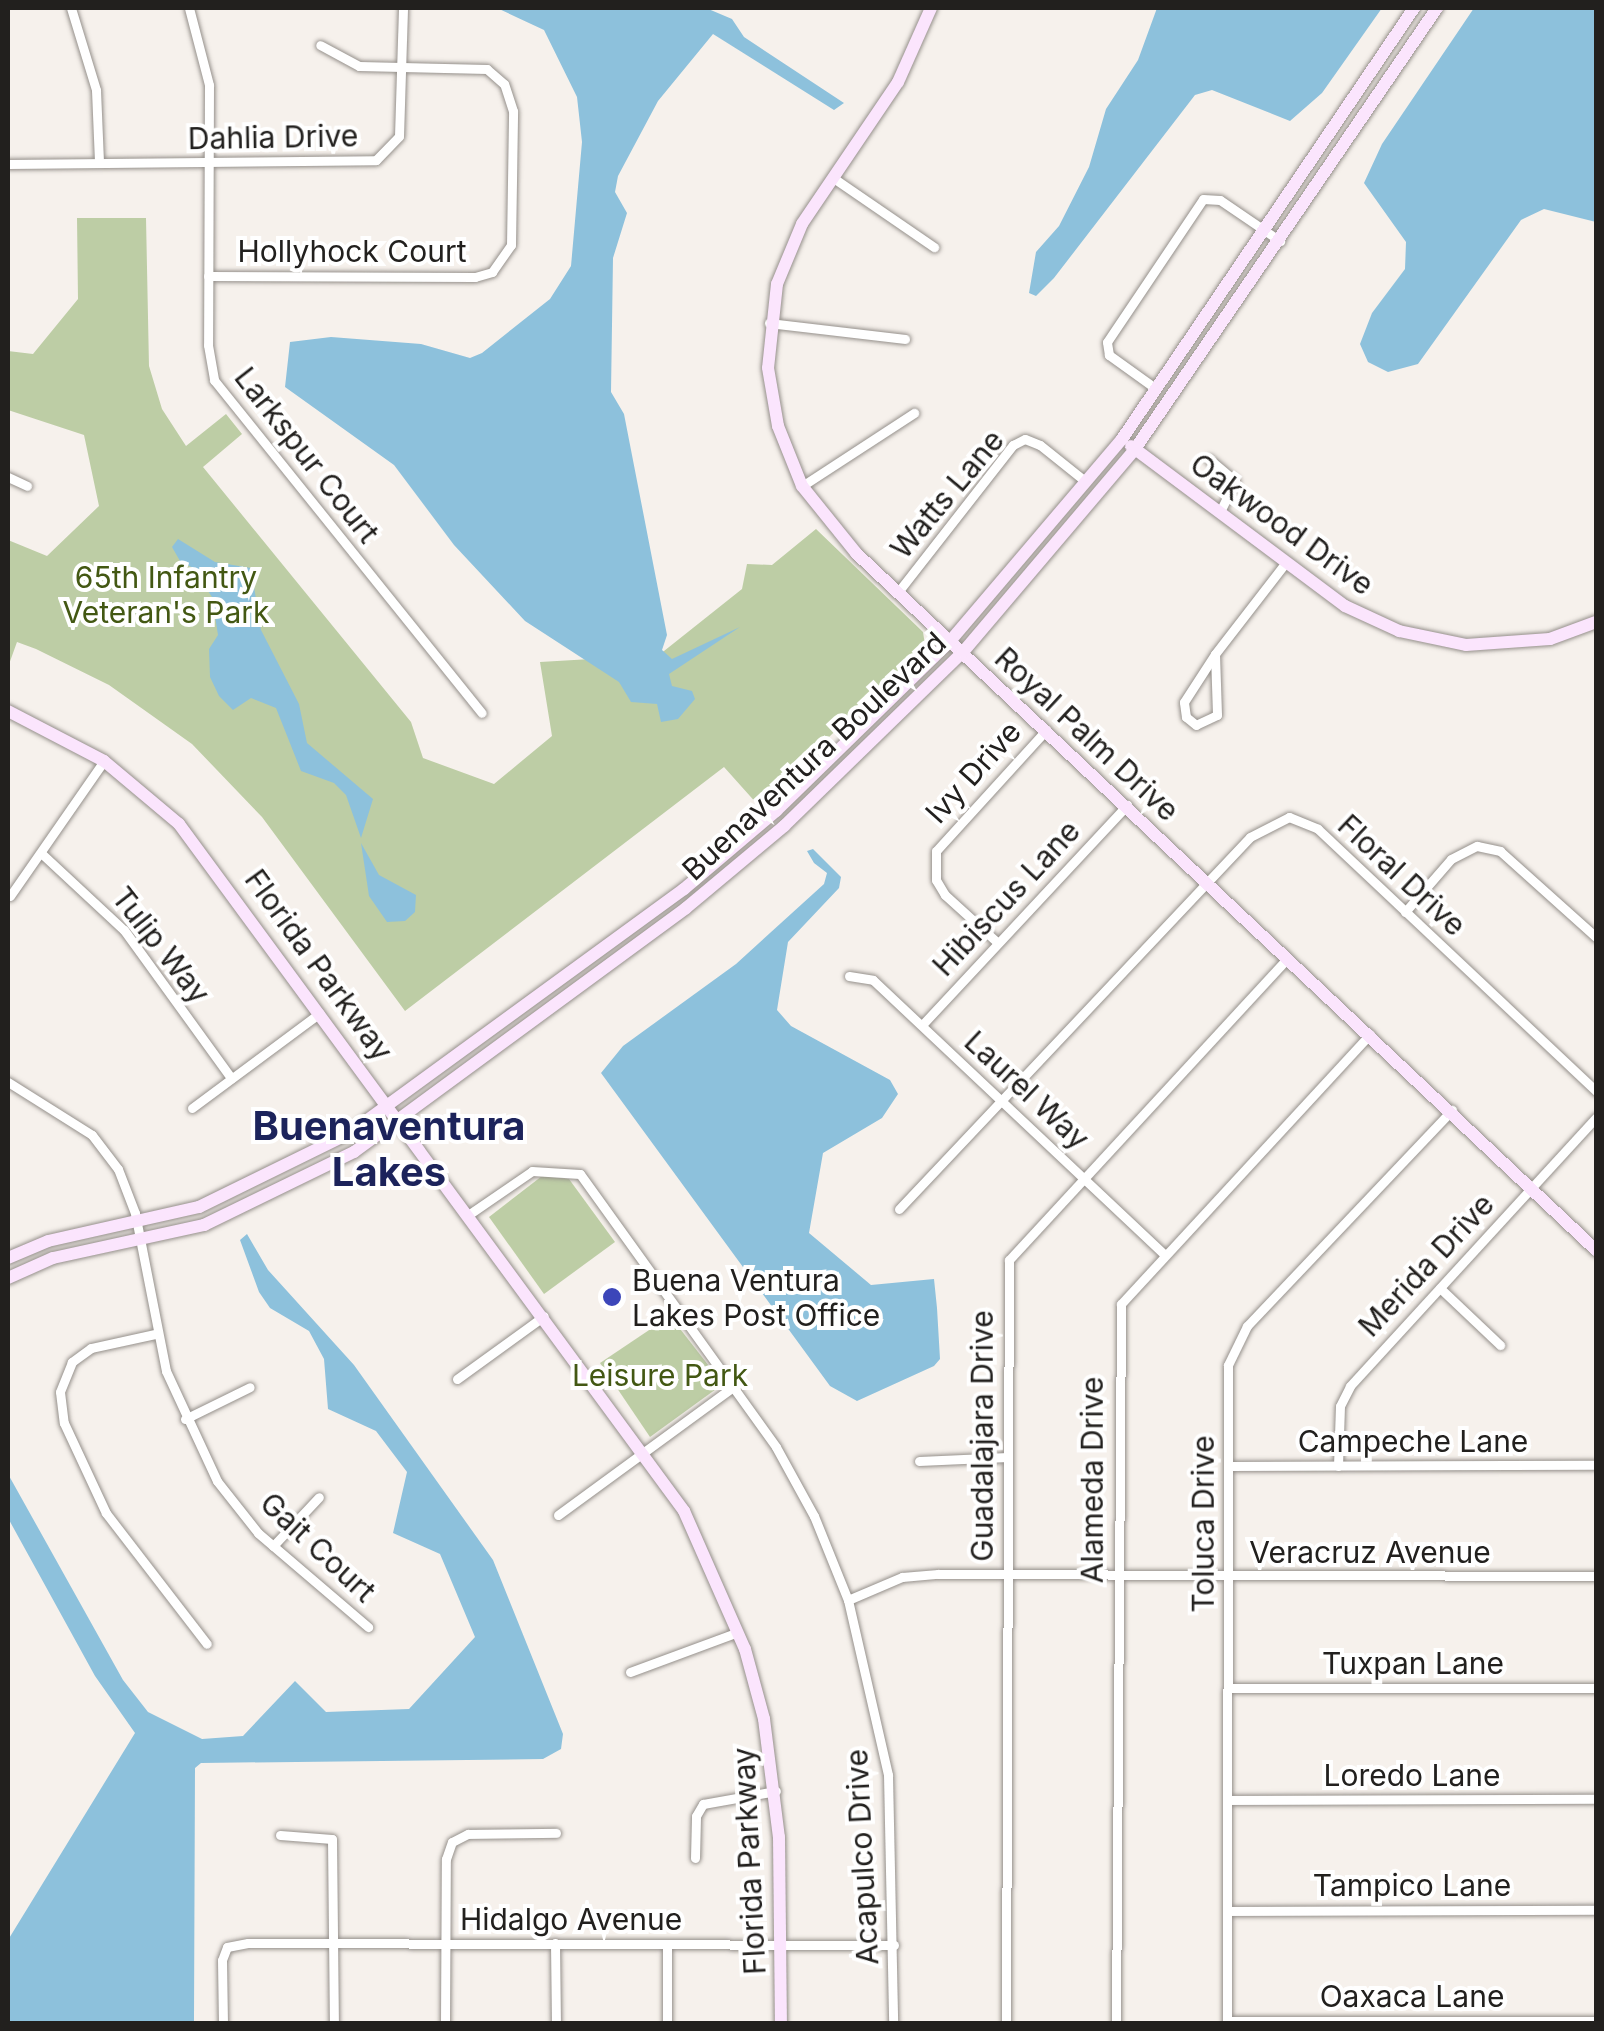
<!DOCTYPE html>
<html>
<head>
<meta charset="utf-8">
<style>
  body { margin:0 }
  #map { position:relative; width:1604px; height:2031px; overflow:hidden; background:#f6f1ec; font-family:Inter,sans-serif }
  div>[style] { position:absolute }
  [style*='--x'] { left:calc(var(--x)*1px); top:calc(var(--y)*1px); width:calc(var(--w)*1px); rotate:calc(var(--a)*1deg) }
  .green>* { inset:0; background:#bdcda5 }
  .water>* { inset:0; background:#8dc1dc }
  .roads { filter:drop-shadow(0 0 2px #95908b) drop-shadow(0 0 2px #95908b) }
  .street>* { height:9px; margin:-4.5px; padding:0 4.5px; transform-origin:4.5px; border-radius:4.5px; background:#fff }
  .secondary>* { height:12px; margin:-6px; padding:0 6px; transform-origin:6px; border-radius:6px; background:#fbe5fd }
  .dots>* { width:28px; height:28px; translate:-50% -50%; box-sizing:border-box; border:5px solid #fff; border-radius:50% }
  span { translate:-50% -50%; white-space:nowrap; text-align:center; line-height:1.15; -webkit-text-stroke:8px #fff; paint-order:stroke }
  .street-label { font-size:30px; color:#22201e }
  .park-label { font-size:30px; color:#435813 }
  .poi-label { font-size:30px; color:#22201e }
  .left { translate:0 -50%; text-align:left }
  .district-label { font-size:40px; color:#1c235b; font-weight:700 }
  .frame { position:absolute; inset:0; border:10px solid #22201e; pointer-events:none }
</style>
</head>
<body>
<div id="map">
  <div class="green">
    <div style="clip-path:polygon(77px 218px,146px 218px,149px 366px,162px 409px,186px 446px,226px 414px,242px 434px,203px 467px,411px 722px,423px 758px,494px 784px,552px 736px,540px 662px,659px 655px,742px 589px,747px 564px,772px 565px,816px 529px,923px 632px,925px 645px,758px 805px,724px 767px,405px 1011px,262px 817px,192px 744px,109px 685px,36px 649px,17px 642px,8px 667px,8px 540px,47px 556px,99px 506px,84px 435px,8px 410px,8px 351px,33px 354px,78px 299px)"></div>
    <div style="clip-path:polygon(542px 1176px,569px 1179px,615px 1242px,544px 1294px,489px 1217px)"></div>
    <div style="clip-path:polygon(670px 1316px,723px 1384px,650px 1437px,600px 1363px)"></div>
  </div>
  <div class="water">
    <div style="clip-path:polygon(497px 8px,706px 8px,732px 19px,744px 37px,844px 103px,834px 110px,713px 34px,658px 101px,618px 176px,615px 192px,627px 213px,613px 258px,611px 392px,624px 414px,667px 635px,662px 650px,672px 659px,740px 627px,669px 674px,672px 686px,692px 691px,695px 699px,678px 719px,661px 722px,657px 704px,631px 702px,619px 682px,525px 621px,454px 545px,394px 465px,285px 387px,290px 342px,331px 337px,421px 344px,470px 358px,482px 353px,550px 299px,571px 266px,582px 142px,577px 97px,544px 30px)"></div>
    <div style="clip-path:polygon(1157px 8px,1382px 8px,1322px 93px,1290px 121px,1212px 90px,1195px 95px,1054px 278px,1036px 296px,1029px 293px,1036px 252px,1059px 226px,1089px 167px,1106px 109px,1138px 60px)"></div>
    <div style="clip-path:polygon(1474px 8px,1596px 8px,1596px 222px,1544px 209px,1521px 220px,1418px 364px,1388px 372px,1368px 362px,1360px 344px,1372px 313px,1405px 269px,1406px 242px,1364px 183px,1382px 144px)"></div>
    <div style="clip-path:polygon(178px 539px,215px 562px,251px 568px,261px 630px,299px 704px,307px 743px,373px 799px,361px 838px,346px 795px,334px 783px,301px 771px,276px 708px,251px 698px,233px 710px,219px 696px,210px 677px,209px 649px,218px 635px,212px 597px,193px 568px,180px 561px,172px 547px)"></div>
    <div style="clip-path:polygon(361px 843px,379px 875px,416px 895px,415px 912px,405px 921px,387px 922px,369px 896px)"></div>
    <div style="clip-path:polygon(813px 849px,841px 877px,839px 888px,788px 942px,777px 1010px,791px 1026px,890px 1080px,898px 1094px,882px 1118px,823px 1153px,809px 1233px,871px 1285px,934px 1279px,937px 1308px,940px 1359px,934px 1366px,857px 1401px,830px 1386px,601px 1073px,623px 1046px,736px 964px,824px 884px,827px 873px,814px 863px,807px 851px)"></div>
    <div style="clip-path:polygon(247px 1234px,268px 1270px,354px 1365px,493px 1560px,563px 1734px,561px 1749px,543px 1759px,201px 1763px,195px 1768px,194px 2023px,8px 2023px,8px 1940px,135px 1733px,95px 1676px,8px 1518px,8px 1474px,123px 1680px,148px 1712px,202px 1739px,243px 1736px,295px 1681px,326px 1712px,409px 1709px,475px 1637px,440px 1554px,393px 1533px,407px 1472px,376px 1431px,328px 1409px,324px 1359px,309px 1331px,270px 1308px,259px 1292px,240px 1240px)"></div>
  </div>
  <div class="roads">
    <div class="street">
      <div style="--x:71;--y:8;--w:86;--a:73"></div>
      <div style="--x:96;--y:90;--w:73;--a:87.6"></div>
      <div style="--x:189;--y:8;--w:80;--a:75.4"></div>
      <div style="--x:209;--y:85;--w:260;--a:90.2"></div>
      <div style="--x:208;--y:345;--w:36;--a:80"></div>
      <div style="--x:214;--y:380;--w:427;--a:51.2"></div>
      <div style="--x:8;--y:164;--w:368;--a:-0.6"></div>
      <div style="--x:376;--y:160;--w:33;--a:-46"></div>
      <div style="--x:399;--y:136;--w:128;--a:-88.2"></div>
      <div style="--x:832;--y:177;--w:124;--a:34.5"></div>
      <div style="--x:208;--y:276;--w:267;--a:0.2"></div>
      <div style="--x:475;--y:277;--w:18;--a:-16"></div>
      <div style="--x:492;--y:272;--w:33;--a:-55"></div>
      <div style="--x:511;--y:245;--w:134;--a:-89.1"></div>
      <div style="--x:513;--y:111;--w:28;--a:-108"></div>
      <div style="--x:504;--y:84;--w:23;--a:-139"></div>
      <div style="--x:487;--y:69;--w:128;--a:-178.7"></div>
      <div style="--x:359;--y:66;--w:44;--a:-151.7"></div>
      <div style="--x:769;--y:323;--w:137;--a:6.7"></div>
      <div style="--x:1155;--y:388;--w:57;--a:-144.3"></div>
      <div style="--x:1109;--y:355;--w:13;--a:-99"></div>
      <div style="--x:1107;--y:342;--w:172;--a:-56.1"></div>
      <div style="--x:1203;--y:199;--w:17;--a:3"></div>
      <div style="--x:1220;--y:200;--w:73;--a:34.3"></div>
      <div style="--x:1209;--y:459;--w:34;--a:40"></div>
      <div style="--x:1235;--y:481;--w:34;--a:116"></div>
      <div style="--x:8;--y:477;--w:21;--a:25"></div>
      <div style="--x:802;--y:486;--w:134;--a:-33.1"></div>
      <div style="--x:898;--y:592;--w:187;--a:-52"></div>
      <div style="--x:1013;--y:445;--w:13;--a:-27"></div>
      <div style="--x:1025;--y:439;--w:16;--a:22"></div>
      <div style="--x:1040;--y:445;--w:58;--a:38.7"></div>
      <div style="--x:1215;--y:654;--w:61;--a:88.1"></div>
      <div style="--x:1217;--y:715;--w:23;--a:155"></div>
      <div style="--x:1196;--y:725;--w:13;--a:-141"></div>
      <div style="--x:1186;--y:717;--w:15;--a:-98"></div>
      <div style="--x:1184;--y:702;--w:57;--a:-57.1"></div>
      <div style="--x:1215;--y:654;--w:116;--a:-52.3"></div>
      <div style="--x:41;--y:853;--w:113;--a:42.9"></div>
      <div style="--x:124;--y:930;--w:183;--a:54.1"></div>
      <div style="--x:10;--y:896;--w:165;--a:-55.2"></div>
      <div style="--x:1405;--y:912;--w:70;--a:-49"></div>
      <div style="--x:1451;--y:859;--w:29;--a:-27"></div>
      <div style="--x:1477;--y:846;--w:24;--a:12"></div>
      <div style="--x:1500;--y:851;--w:129;--a:41.9"></div>
      <div style="--x:998;--y:943;--w:72;--a:-137.8"></div>
      <div style="--x:945;--y:895;--w:17;--a:-121"></div>
      <div style="--x:936;--y:880;--w:29;--a:-90"></div>
      <div style="--x:936;--y:851;--w:164;--a:-47.7"></div>
      <div style="--x:849;--y:976;--w:24;--a:9"></div>
      <div style="--x:873;--y:980;--w:400;--a:43.3"></div>
      <div style="--x:922;--y:1025;--w:301;--a:-47"></div>
      <div style="--x:8;--y:1082;--w:99;--a:32.2"></div>
      <div style="--x:92;--y:1135;--w:43;--a:52.6"></div>
      <div style="--x:118;--y:1169;--w:47;--a:68.9"></div>
      <div style="--x:135;--y:1213;--w:161;--a:78.9"></div>
      <div style="--x:166;--y:1371;--w:121;--a:65.1"></div>
      <div style="--x:217;--y:1481;--w:66;--a:51.7"></div>
      <div style="--x:258;--y:1533;--w:145;--a:40.5"></div>
      <div style="--x:192;--y:1108;--w:159;--a:-36.6"></div>
      <div style="--x:899;--y:1209;--w:511;--a:-46.66"></div>
      <div style="--x:1250;--y:837;--w:44;--a:-27.1"></div>
      <div style="--x:1289;--y:817;--w:31;--a:22"></div>
      <div style="--x:1318;--y:829;--w:382;--a:43.3"></div>
      <div style="--x:471;--y:1213;--w:74;--a:-34.5"></div>
      <div style="--x:532;--y:1171;--w:48;--a:3.6"></div>
      <div style="--x:580;--y:1174;--w:336;--a:54.3"></div>
      <div style="--x:776;--y:1447;--w:79;--a:61.2"></div>
      <div style="--x:814;--y:1516;--w:91;--a:68"></div>
      <div style="--x:848;--y:1600;--w:180;--a:77.1"></div>
      <div style="--x:888;--y:1775;--w:249;--a:88.8"></div>
      <div style="--x:1440;--y:1288;--w:83;--a:43.5"></div>
      <div style="--x:155;--y:1334;--w:66;--a:167.7"></div>
      <div style="--x:91;--y:1348;--w:24;--a:144"></div>
      <div style="--x:72;--y:1362;--w:32;--a:112"></div>
      <div style="--x:60;--y:1392;--w:31;--a:83"></div>
      <div style="--x:64;--y:1423;--w:99;--a:65"></div>
      <div style="--x:106;--y:1513;--w:165;--a:52.4"></div>
      <div style="--x:457;--y:1379;--w:107;--a:-35.9"></div>
      <div style="--x:185;--y:1419;--w:72;--a:-26.2"></div>
      <div style="--x:919;--y:1461;--w:89;--a:-2.6"></div>
      <div style="--x:1229;--y:1466;--w:367;--a:-0.2"></div>
      <div style="--x:1338;--y:1466;--w:60;--a:-88.1"></div>
      <div style="--x:1340;--y:1406;--w:22;--a:-63"></div>
      <div style="--x:1350;--y:1386;--w:364;--a:-47.5"></div>
      <div style="--x:558;--y:1515;--w:218;--a:-36.2"></div>
      <div style="--x:273;--y:1546;--w:67;--a:-46.8"></div>
      <div style="--x:848;--y:1600;--w:59;--a:-23.1"></div>
      <div style="--x:902;--y:1577;--w:36;--a:-5"></div>
      <div style="--x:938;--y:1574;--w:658;--a:0.17"></div>
      <div style="--x:630;--y:1672;--w:115;--a:-20.3"></div>
      <div style="--x:1229;--y:1688;--w:367;--a:0"></div>
      <div style="--x:1227;--y:1800;--w:369;--a:-0.2"></div>
      <div style="--x:280;--y:1835;--w:52;--a:4.4"></div>
      <div style="--x:332;--y:1839;--w:185;--a:89.4"></div>
      <div style="--x:695;--y:1858;--w:42;--a:-88.6"></div>
      <div style="--x:696;--y:1816;--w:14;--a:-60"></div>
      <div style="--x:703;--y:1804;--w:74;--a:-10.1"></div>
      <div style="--x:1227;--y:1911;--w:369;--a:-0.2"></div>
      <div style="--x:555;--y:1943;--w:81;--a:89.3"></div>
      <div style="--x:667;--y:1944;--w:80;--a:90"></div>
      <div style="--x:1227;--y:2021;--w:369;--a:0"></div>
      <div style="--x:223;--y:2024;--w:64;--a:-90.9"></div>
      <div style="--x:222;--y:1960;--w:14;--a:-69"></div>
      <div style="--x:227;--y:1947;--w:21;--a:-11"></div>
      <div style="--x:248;--y:1943;--w:646;--a:0.18"></div>
      <div style="--x:445;--y:2024;--w:165;--a:-89.7"></div>
      <div style="--x:446;--y:1859;--w:18;--a:-71"></div>
      <div style="--x:452;--y:1842;--w:18;--a:-27"></div>
      <div style="--x:468;--y:1834;--w:88;--a:-0.7"></div>
      <div style="--x:1006;--y:2024;--w:764;--a:-89.78"></div>
      <div style="--x:1009;--y:1260;--w:411;--a:-47.3"></div>
      <div style="--x:1116;--y:2024;--w:720;--a:-89.6"></div>
      <div style="--x:1121;--y:1304;--w:367;--a:-47.3"></div>
      <div style="--x:1227;--y:2024;--w:659;--a:-89.91"></div>
      <div style="--x:1228;--y:1365;--w:43;--a:-64"></div>
      <div style="--x:1247;--y:1326;--w:298;--a:-46.5"></div>
    </div>
    <div class="secondary">
      <div style="--x:931;--y:8;--w:81;--a:114"></div>
      <div style="--x:898;--y:82;--w:171;--a:124.1"></div>
      <div style="--x:802;--y:224;--w:65;--a:112.6"></div>
      <div style="--x:777;--y:284;--w:84;--a:96.1"></div>
      <div style="--x:768;--y:368;--w:59;--a:80.2"></div>
      <div style="--x:778;--y:426;--w:65;--a:68.2"></div>
      <div style="--x:802;--y:486;--w:86;--a:51.1"></div>
      <div style="--x:856;--y:553;--w:1017;--a:43.29"></div>
      <div style="--x:1131;--y:446;--w:267;--a:36.8"></div>
      <div style="--x:1345;--y:606;--w:60;--a:24.8"></div>
      <div style="--x:1399;--y:631;--w:68;--a:11.8"></div>
      <div style="--x:1466;--y:645;--w:84;--a:-4.1"></div>
      <div style="--x:1550;--y:639;--w:49;--a:-20.3"></div>
      <div style="--x:8;--y:711;--w:108;--a:27.5"></div>
      <div style="--x:104;--y:761;--w:98;--a:40"></div>
      <div style="--x:179;--y:824;--w:853;--a:53.68"></div>
      <div style="--x:684;--y:1511;--w:151;--a:66.2"></div>
      <div style="--x:745;--y:1649;--w:73;--a:74.8"></div>
      <div style="--x:764;--y:1719;--w:119;--a:82.8"></div>
      <div style="--x:779;--y:1837;--w:187;--a:89.4"></div>
      <div style="--x:8;--y:1258;--w:43;--a:-23"></div>
      <div style="--x:48;--y:1241;--w:155;--a:-12.7"></div>
      <div style="--x:199;--y:1207;--w:166;--a:-26.1"></div>
      <div style="--x:348;--y:1134;--w:416;--a:-36.1"></div>
      <div style="--x:684;--y:889;--w:121;--a:-40.3"></div>
      <div style="--x:776;--y:811;--w:245;--a:-44.3"></div>
      <div style="--x:951;--y:640;--w:264;--a:-49.6"></div>
      <div style="--x:1122;--y:439;--w:521;--a:-55.88"></div>
      <div style="--x:8;--y:1278;--w:49;--a:-24"></div>
      <div style="--x:53;--y:1258;--w:155;--a:-12.3"></div>
      <div style="--x:204;--y:1225;--w:167;--a:-26"></div>
      <div style="--x:354;--y:1152;--w:412;--a:-36.3"></div>
      <div style="--x:686;--y:908;--w:128;--a:-39.9"></div>
      <div style="--x:784;--y:826;--w:250;--a:-44.2"></div>
      <div style="--x:963;--y:652;--w:266;--a:-49.7"></div>
      <div style="--x:1135;--y:449;--w:534;--a:-55.6"></div>
    </div>
  </div>
  <div class="dots">
    <div style="left:612px;top:1297px;background:#3c46b9"></div>
  </div>
  <div class="street-label">
    <span style="left:273px;top:137px;rotate:-1deg">Dahlia Drive</span>
    <span style="left:352px;top:251px">Hollyhock Court</span>
    <span style="left:307px;top:455px;rotate:52deg">Larkspur Court</span>
    <span style="left:947px;top:494px;rotate:-50deg">Watts Lane</span>
    <span style="left:1282px;top:524px;rotate:36deg">Oakwood Drive</span>
    <span style="left:1087px;top:734px;rotate:43deg">Royal Palm Drive</span>
    <span style="left:814px;top:756px;rotate:-43deg">Buenaventura Boulevard</span>
    <span style="left:973px;top:772px;rotate:-48deg">Ivy Drive</span>
    <span style="left:1402px;top:875px;rotate:43deg">Floral Drive</span>
    <span style="left:1006px;top:898px;rotate:-47deg">Hibiscus Lane</span>
    <span style="left:161px;top:945px;rotate:52deg">Tulip Way</span>
    <span style="left:319px;top:965px;rotate:54deg">Florida Parkway</span>
    <span style="left:1027px;top:1090px;rotate:43deg">Laurel Way</span>
    <span style="left:1426px;top:1265px;rotate:-47deg">Merida Drive</span>
    <span style="left:982px;top:1436px;rotate:-90deg">Guadalajara Drive</span>
    <span style="left:1413px;top:1441px">Campeche Lane</span>
    <span style="left:1092px;top:1480px;rotate:-90deg">Alameda Drive</span>
    <span style="left:1203px;top:1524px;rotate:-90deg">Toluca Drive</span>
    <span style="left:318px;top:1547px;rotate:43deg">Gait Court</span>
    <span style="left:1370px;top:1552px">Veracruz Avenue</span>
    <span style="left:1413px;top:1663px">Tuxpan Lane</span>
    <span style="left:1412px;top:1775px">Loredo Lane</span>
    <span style="left:862px;top:1857px;rotate:-93deg">Acapulco Drive</span>
    <span style="left:749px;top:1861px;rotate:-93deg">Florida Parkway</span>
    <span style="left:1412px;top:1885px">Tampico Lane</span>
    <span style="left:571px;top:1919px">Hidalgo Avenue</span>
    <span style="left:1412px;top:1996px">Oaxaca Lane</span>
  </div>
  <div class="park-label">
    <span style="left:166px;top:594px">65th Infantry<br>Veteran's Park</span>
    <span style="left:660px;top:1375px">Leisure Park</span>
  </div>
  <div class="poi-label">
    <span class="left" style="left:632px;top:1297px">Buena Ventura<br>Lakes Post Office</span>
  </div>
  <div class="district-label">
    <span style="left:389px;top:1149px">Buenaventura<br>Lakes</span>
  </div>
  <div class="frame"></div>
</div>
</body>
</html>
